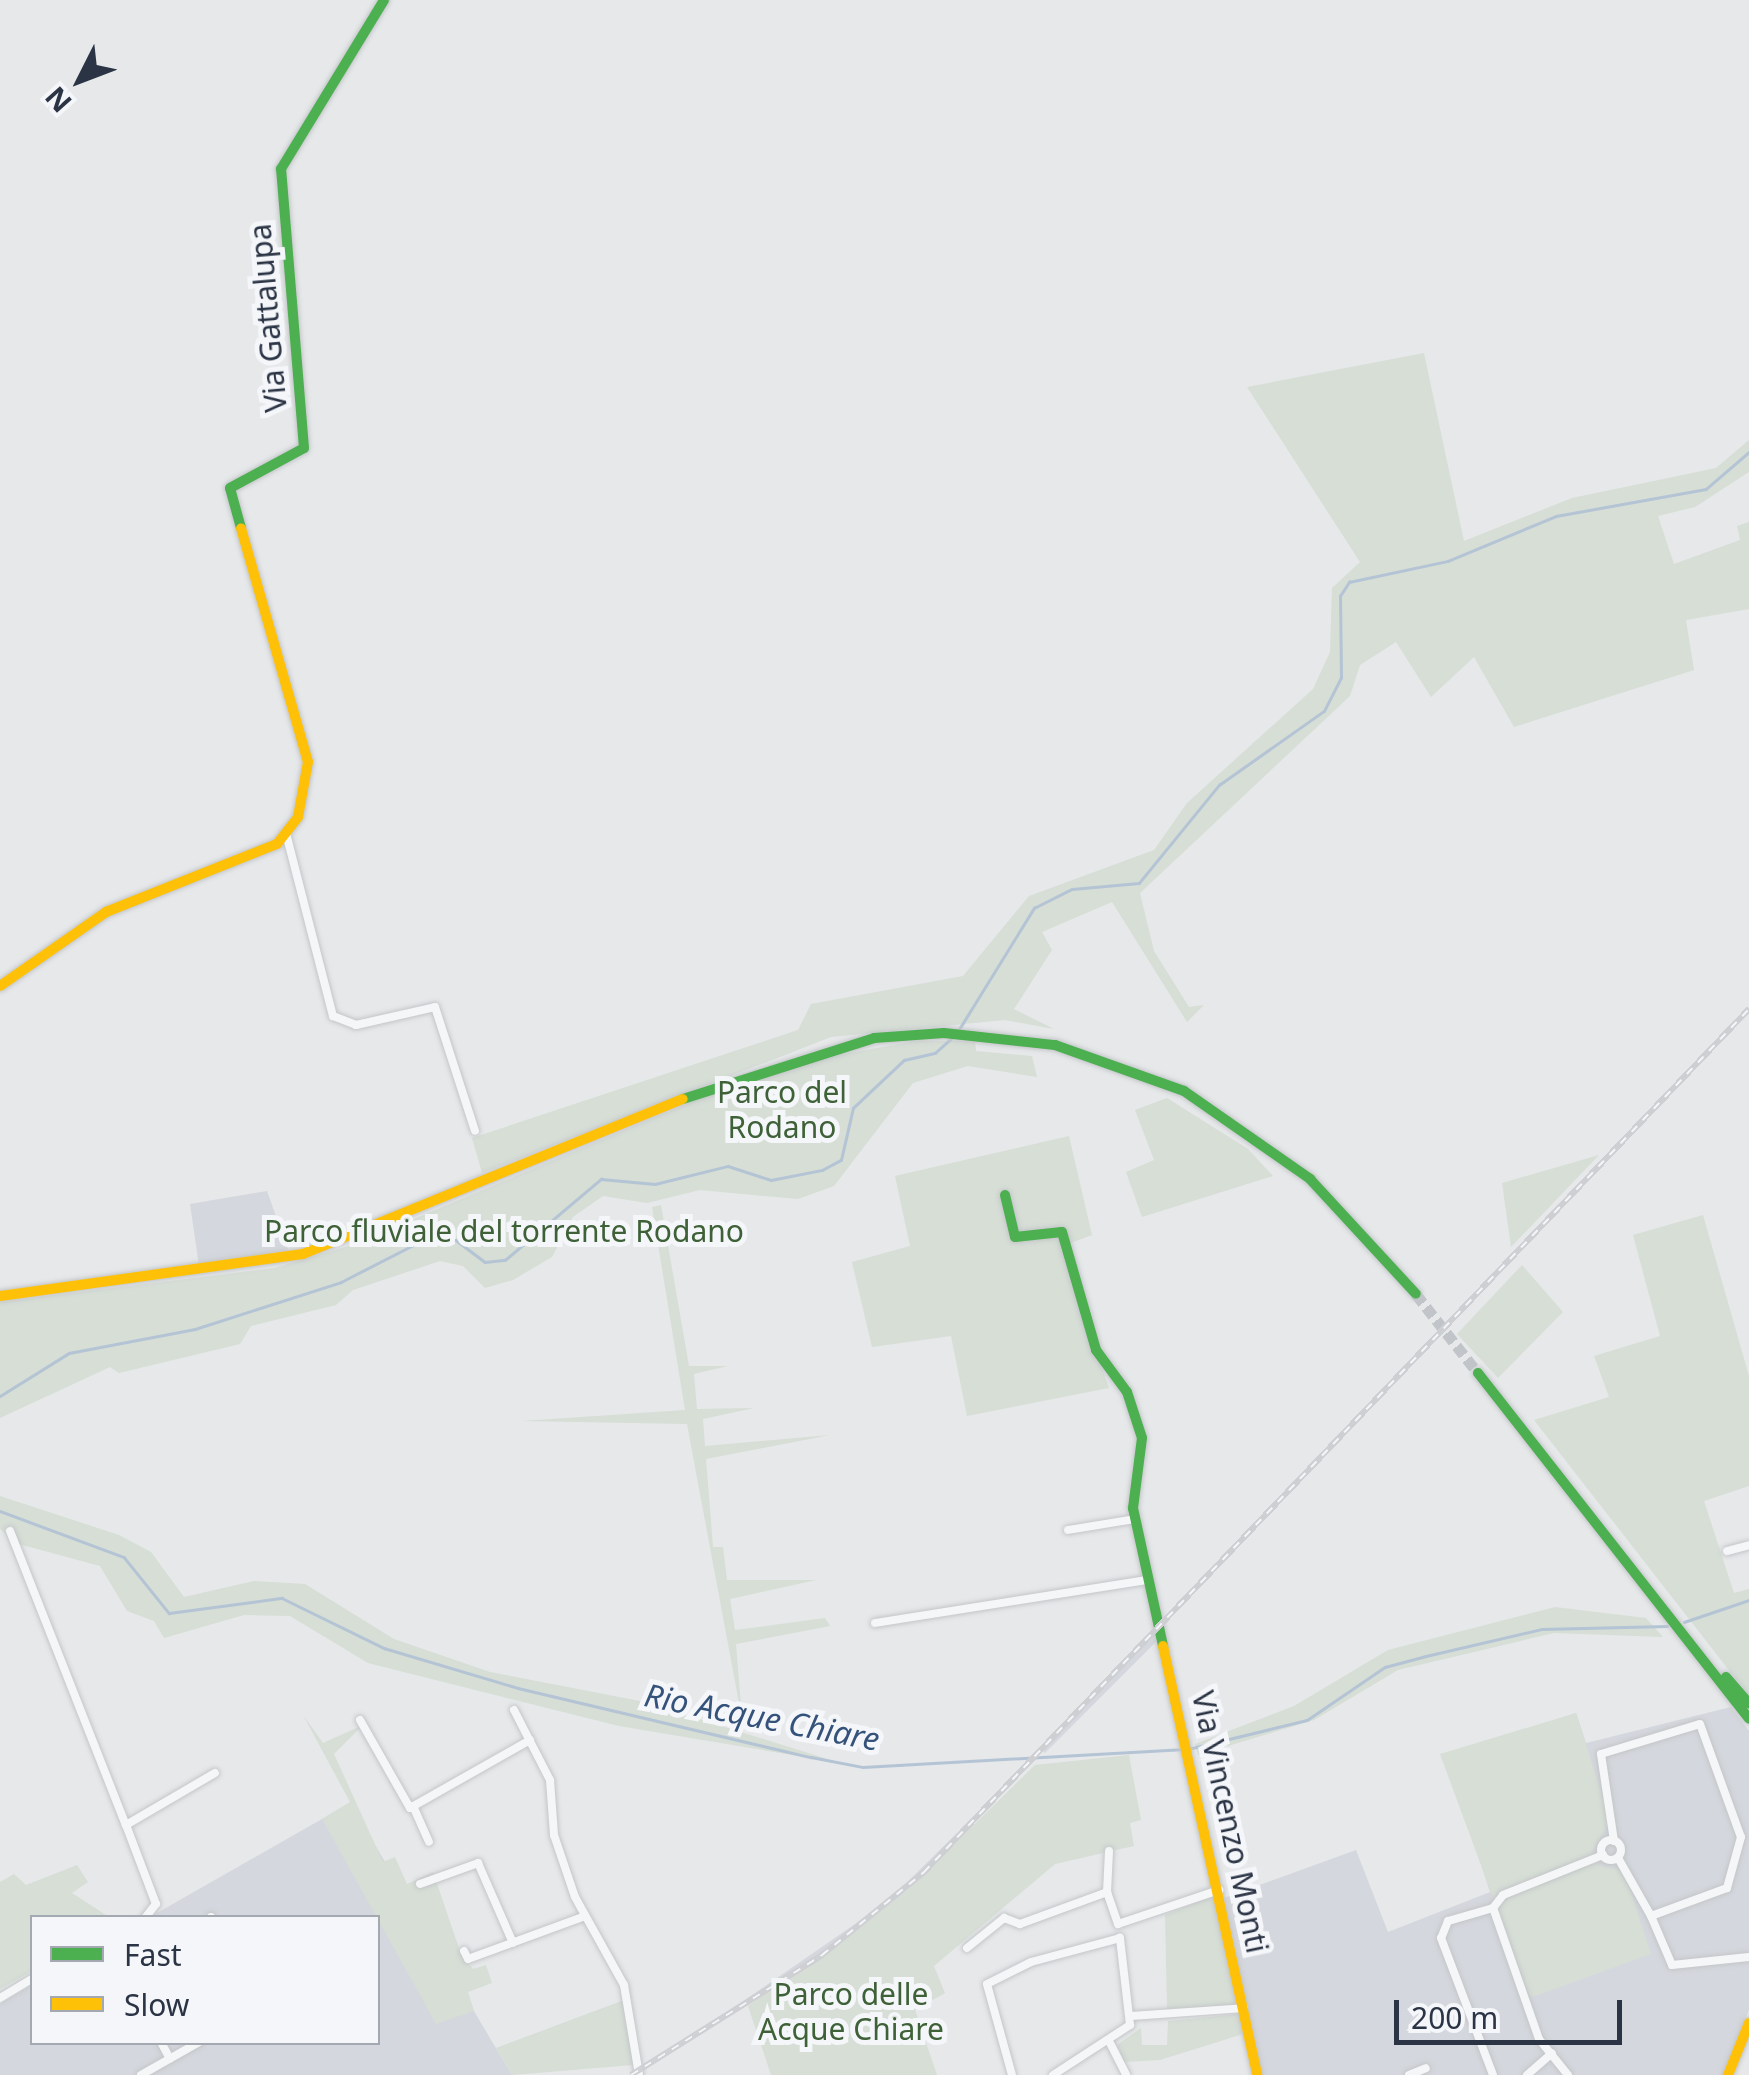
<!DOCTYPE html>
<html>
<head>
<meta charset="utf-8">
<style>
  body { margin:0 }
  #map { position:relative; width:1749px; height:2075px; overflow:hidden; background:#e6e8ea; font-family:"Noto Sans",sans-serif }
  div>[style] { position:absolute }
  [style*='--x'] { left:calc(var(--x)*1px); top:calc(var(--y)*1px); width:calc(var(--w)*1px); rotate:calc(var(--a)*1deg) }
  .built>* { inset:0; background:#d4d7dd }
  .green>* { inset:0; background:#d6ded6 }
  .stream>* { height:2.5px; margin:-1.25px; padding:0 1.25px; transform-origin:1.25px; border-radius:1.25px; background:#b4c4d5 }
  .primary-tunnel>* { height:11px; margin-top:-5.5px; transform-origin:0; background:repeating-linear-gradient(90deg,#c1c4c9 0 11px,transparent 0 16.5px) }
  .roads { filter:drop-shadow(0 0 2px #c4c6c8) drop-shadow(0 0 2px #c4c6c8) }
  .street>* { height:8px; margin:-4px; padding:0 4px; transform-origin:4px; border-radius:4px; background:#f5f6f7 }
  .street>.ring { margin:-4px; padding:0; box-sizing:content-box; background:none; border:8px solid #f5f6f7; border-radius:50% }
  .fast>* { height:10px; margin:-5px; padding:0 5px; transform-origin:5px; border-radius:5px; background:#4caf50 }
  .slow>* { height:10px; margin:-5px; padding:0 5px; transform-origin:5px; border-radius:5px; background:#ffc107 }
  .rail>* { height:6px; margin-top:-3px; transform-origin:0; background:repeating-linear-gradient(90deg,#f4f6f9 0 8px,#cecfd2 0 16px); box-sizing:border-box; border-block:2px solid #cecfd2 }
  span { translate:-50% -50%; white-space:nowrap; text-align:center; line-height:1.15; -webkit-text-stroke:10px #f4f6f9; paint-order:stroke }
  .street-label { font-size:30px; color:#2b3445 }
  .park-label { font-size:30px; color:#3f6138 }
  .water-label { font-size:32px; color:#34527a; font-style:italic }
  .legend { position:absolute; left:30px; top:1915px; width:350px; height:130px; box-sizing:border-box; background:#f4f6f9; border:2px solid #a4a8b1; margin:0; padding:12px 18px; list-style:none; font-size:30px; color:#2b3445 }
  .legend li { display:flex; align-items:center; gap:20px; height:50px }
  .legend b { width:50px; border:2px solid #a4a8b1 }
  .north { position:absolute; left:30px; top:30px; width:100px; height:100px; -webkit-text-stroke:8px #f4f6f9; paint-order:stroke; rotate:228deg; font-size:28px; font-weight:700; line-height:40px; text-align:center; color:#2b3445 }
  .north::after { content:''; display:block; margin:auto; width:35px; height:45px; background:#2b3445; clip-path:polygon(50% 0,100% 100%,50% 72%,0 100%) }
  .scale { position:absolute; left:1394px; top:2000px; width:228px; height:45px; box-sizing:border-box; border:5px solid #2b3445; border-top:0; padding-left:12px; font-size:30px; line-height:35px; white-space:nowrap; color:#2b3445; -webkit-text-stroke:8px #f4f6f9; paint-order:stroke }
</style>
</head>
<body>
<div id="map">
  <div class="built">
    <div style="clip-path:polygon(267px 1191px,288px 1250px,199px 1266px,190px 1204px)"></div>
    <div style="clip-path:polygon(1159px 1624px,1162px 1636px,1045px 1753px,1041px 1749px)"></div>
    <div style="clip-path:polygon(1731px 1707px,1749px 1731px,1749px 2010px,1723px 2075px,1257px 2075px,1221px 1899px,1356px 1850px,1388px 1932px,1490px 1892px,1446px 1756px,1576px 1713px,1586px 1743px)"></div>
    <div style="clip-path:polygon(1027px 1764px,901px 1896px,823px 1957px,642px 2071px,887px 1902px)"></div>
    <div style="clip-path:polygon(350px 1803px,512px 2075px,0 2075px,0 2004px,32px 1985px,32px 2042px,378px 2042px,378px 1918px,150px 1917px)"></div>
  </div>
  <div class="green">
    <div style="clip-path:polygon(1424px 353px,1464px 541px,1572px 498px,1716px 468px,1749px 440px,1749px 472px,1695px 507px,1658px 516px,1674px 564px,1740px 540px,1737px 526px,1749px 522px,1749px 609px,1686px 620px,1694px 670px,1514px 727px,1474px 657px,1431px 697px,1396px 642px,1360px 665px,1350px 696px,1140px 893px,1154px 951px,1189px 1007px,1204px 1005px,1187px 1022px,1112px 902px,1042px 932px,1052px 950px,1014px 1009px,1054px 1029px,1005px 1020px,831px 1037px,482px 1173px,472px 1138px,798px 1030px,811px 1004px,963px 976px,1029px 896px,1154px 850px,1187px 803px,1313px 689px,1330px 652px,1332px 588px,1360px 562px,1247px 387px)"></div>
    <div style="clip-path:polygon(916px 1041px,975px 1041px,976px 1051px,1032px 1056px,1037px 1077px,968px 1066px,913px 1083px,834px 1186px,798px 1199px,700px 1190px,647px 1203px,603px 1196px,573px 1217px,552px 1257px,513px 1280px,485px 1288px,463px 1266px,440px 1261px,353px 1290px,336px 1305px,251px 1326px,240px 1344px,119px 1373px,110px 1367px,0 1418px,0 1302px,274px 1268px,352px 1245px,777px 1066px)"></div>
    <div style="clip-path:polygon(1167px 1098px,1248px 1149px,1273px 1176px,1142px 1217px,1126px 1172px,1154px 1160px,1135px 1110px)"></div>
    <div style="clip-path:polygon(1069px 1136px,1092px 1235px,1060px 1247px,1109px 1388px,967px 1416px,951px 1336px,872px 1347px,852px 1262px,910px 1246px,895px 1176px)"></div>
    <div style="clip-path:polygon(1599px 1155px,1511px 1247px,1502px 1183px)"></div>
    <div style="clip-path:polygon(661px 1205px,689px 1366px,728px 1366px,694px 1374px,697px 1409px,754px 1408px,703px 1419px,705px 1446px,830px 1435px,706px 1459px,713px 1547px,723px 1547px,727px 1580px,816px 1580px,730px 1599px,735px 1630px,825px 1618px,830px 1626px,736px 1644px,742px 1719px,687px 1424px,522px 1421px,685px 1410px,652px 1207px)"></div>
    <div style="clip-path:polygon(1703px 1215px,1749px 1376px,1749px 1486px,1704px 1501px,1734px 1593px,1749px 1589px,1749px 1696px,1534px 1420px,1609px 1397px,1594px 1356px,1660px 1336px,1633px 1235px)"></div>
    <div style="clip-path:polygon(1522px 1265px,1563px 1312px,1498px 1378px,1457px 1334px)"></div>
    <div style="clip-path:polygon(0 1496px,119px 1535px,151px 1552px,184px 1597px,254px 1581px,305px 1584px,394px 1639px,490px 1672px,645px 1702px,840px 1763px,619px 1726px,368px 1663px,290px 1616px,244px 1615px,164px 1638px,154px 1621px,127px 1611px,100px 1566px,15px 1543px,0 1529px)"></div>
    <div style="clip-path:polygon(1555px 1607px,1646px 1618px,1663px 1637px,1554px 1633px,1398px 1670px,1314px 1720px,1198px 1755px,1195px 1744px,1294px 1706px,1388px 1650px)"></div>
    <div style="clip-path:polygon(1576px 1713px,1610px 1820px,1592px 1852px,1598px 1865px,1624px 1871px,1651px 1954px,1530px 1998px,1440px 1754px)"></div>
    <div style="clip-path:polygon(303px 1715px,323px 1743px,363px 1725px,334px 1754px,383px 1862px,395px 1857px,407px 1884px,433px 1872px,461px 1954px,473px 1969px,486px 1965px,492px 1983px,468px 1992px,474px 2011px,436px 2024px,322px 1819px,350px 1802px)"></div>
    <div style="clip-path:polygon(1129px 1755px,1141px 1820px,1130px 1823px,1134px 1846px,1055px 1864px,934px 1966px,945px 1993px,915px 2010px,937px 2075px,771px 2075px,748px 2006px,901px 1896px,1035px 1765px)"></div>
    <div style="clip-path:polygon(77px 1865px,88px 1882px,72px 1893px,109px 1917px,32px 1918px,32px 1971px,0 1989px,0 1882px,14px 1874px,26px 1885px)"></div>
    <div style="clip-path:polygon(1214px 1895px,1237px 2005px,1167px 2009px,1165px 1915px)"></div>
    <div style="clip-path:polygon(624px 2000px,633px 2065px,512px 2075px,496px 2048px)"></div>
    <div style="clip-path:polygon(1239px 2014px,1243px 2034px,1160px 2060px,1124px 2062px,1117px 2045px,1141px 2028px,1142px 2045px,1167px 2045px,1168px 2021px)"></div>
  </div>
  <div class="stream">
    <div style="--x:958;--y:1031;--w:145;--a:-58.3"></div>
    <div style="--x:1034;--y:908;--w:42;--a:-26.6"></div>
    <div style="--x:1072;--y:889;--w:67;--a:-5.1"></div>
    <div style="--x:1139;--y:883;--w:127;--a:-50.8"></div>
    <div style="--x:1219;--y:785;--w:128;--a:-35.2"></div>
    <div style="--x:1324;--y:711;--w:37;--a:-63"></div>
    <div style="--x:1341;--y:678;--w:82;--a:-90.7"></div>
    <div style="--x:1340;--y:596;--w:17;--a:-57"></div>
    <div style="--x:1349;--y:582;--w:101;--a:-12"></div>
    <div style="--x:1448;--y:561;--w:117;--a:-22.6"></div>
    <div style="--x:1556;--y:516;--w:152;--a:-10.2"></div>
    <div style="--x:1706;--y:489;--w:57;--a:-40.7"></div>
    <div style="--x:0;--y:1396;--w:81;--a:-31.9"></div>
    <div style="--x:69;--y:1353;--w:128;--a:-10.8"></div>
    <div style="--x:195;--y:1329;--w:153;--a:-17.8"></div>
    <div style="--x:341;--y:1282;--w:90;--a:-27.1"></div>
    <div style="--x:421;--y:1241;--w:31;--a:-7"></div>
    <div style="--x:452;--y:1237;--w:41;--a:37.1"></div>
    <div style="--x:485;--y:1262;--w:20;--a:-6"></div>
    <div style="--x:505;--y:1260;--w:126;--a:-40.2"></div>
    <div style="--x:601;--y:1179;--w:54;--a:5.3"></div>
    <div style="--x:655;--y:1184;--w:75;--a:-13.9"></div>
    <div style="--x:728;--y:1166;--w:45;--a:18"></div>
    <div style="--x:771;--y:1180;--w:52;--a:-11.1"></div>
    <div style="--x:822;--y:1170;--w:21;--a:-28"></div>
    <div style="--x:841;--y:1160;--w:53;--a:-77"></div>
    <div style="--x:853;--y:1108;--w:70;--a:-43.3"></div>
    <div style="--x:904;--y:1060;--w:32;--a:-13"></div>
    <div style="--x:935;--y:1053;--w:24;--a:-42"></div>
    <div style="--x:0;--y:1511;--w:132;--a:20.4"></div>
    <div style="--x:124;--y:1557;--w:72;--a:51.2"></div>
    <div style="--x:169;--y:1613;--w:114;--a:-7.6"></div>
    <div style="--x:282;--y:1598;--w:114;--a:26.1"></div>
    <div style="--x:384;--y:1648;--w:140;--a:16.6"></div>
    <div style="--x:518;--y:1688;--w:301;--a:13.3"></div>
    <div style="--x:811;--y:1757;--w:53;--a:10.9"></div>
    <div style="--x:863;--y:1767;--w:318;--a:-3.2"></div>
    <div style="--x:1684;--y:1622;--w:69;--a:-18.7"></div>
    <div style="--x:1188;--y:1749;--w:122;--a:-13.7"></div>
    <div style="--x:1307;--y:1720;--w:94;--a:-34.2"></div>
    <div style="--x:1385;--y:1667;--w:42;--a:-15"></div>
    <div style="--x:1426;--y:1656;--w:119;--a:-13.1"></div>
    <div style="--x:1542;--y:1629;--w:125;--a:-1.4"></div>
  </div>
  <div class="primary-tunnel">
    <div style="--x:1416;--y:1294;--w:100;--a:51.9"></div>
  </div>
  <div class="roads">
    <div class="street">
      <div style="--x:287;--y:837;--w:185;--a:75.6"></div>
      <div style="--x:333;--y:1016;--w:25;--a:21"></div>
      <div style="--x:356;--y:1025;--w:81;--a:-12.8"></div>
      <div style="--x:435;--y:1007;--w:130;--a:72.1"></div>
      <div style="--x:1068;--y:1530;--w:68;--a:-9.3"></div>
      <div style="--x:10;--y:1531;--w:316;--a:68.5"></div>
      <div style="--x:1727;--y:1551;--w:23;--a:-15"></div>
      <div style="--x:875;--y:1623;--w:276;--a:-9"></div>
      <div style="--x:514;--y:1710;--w:79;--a:62.8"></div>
      <div style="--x:550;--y:1780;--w:55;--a:85.8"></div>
      <div style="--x:554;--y:1835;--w:65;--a:71.3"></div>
      <div style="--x:575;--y:1897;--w:101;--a:60.9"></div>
      <div style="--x:624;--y:1985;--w:91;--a:80.5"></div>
      <div style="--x:360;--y:1720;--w:101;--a:60.4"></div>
      <div style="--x:410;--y:1808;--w:138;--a:-29.5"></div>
      <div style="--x:413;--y:1806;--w:39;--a:66"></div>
      <div class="ring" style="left:1601px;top:1840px;width:12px;height:12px"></div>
      <div style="--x:1614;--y:1841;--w:88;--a:-98.5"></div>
      <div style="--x:1601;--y:1754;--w:103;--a:-16.9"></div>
      <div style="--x:1700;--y:1724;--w:120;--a:70.1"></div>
      <div style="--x:1741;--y:1837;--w:53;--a:105.4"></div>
      <div style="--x:1727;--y:1888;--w:81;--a:159.8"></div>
      <div style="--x:1651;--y:1916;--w:67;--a:-119.6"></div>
      <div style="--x:420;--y:1884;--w:62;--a:-19.9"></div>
      <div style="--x:478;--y:1863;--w:87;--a:66.4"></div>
      <div style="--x:1107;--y:1892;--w:41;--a:-87.2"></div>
      <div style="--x:1493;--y:1908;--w:47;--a:163.9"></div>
      <div style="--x:1448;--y:1921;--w:18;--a:112"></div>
      <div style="--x:1441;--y:1938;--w:147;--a:69.2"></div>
      <div style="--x:1651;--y:1916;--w:53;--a:66.8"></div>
      <div style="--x:1672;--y:1965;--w:77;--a:-5.9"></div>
      <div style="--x:211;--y:1917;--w:1;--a:90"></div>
      <div style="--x:145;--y:1918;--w:18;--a:-52"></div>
      <div style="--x:156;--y:1904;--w:85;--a:-110.8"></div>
      <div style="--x:126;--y:1825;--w:103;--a:-30.3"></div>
      <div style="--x:967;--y:1948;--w:48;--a:-39"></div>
      <div style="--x:1004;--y:1918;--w:17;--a:21"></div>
      <div style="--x:1020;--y:1924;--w:93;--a:-20.2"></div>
      <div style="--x:1107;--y:1892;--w:34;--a:71"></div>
      <div style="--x:1118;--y:1924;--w:107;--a:-18.6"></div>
      <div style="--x:464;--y:1951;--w:9;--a:63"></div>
      <div style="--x:468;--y:1959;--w:122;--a:-20.1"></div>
      <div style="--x:0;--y:1998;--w:37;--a:-31"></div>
      <div style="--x:1131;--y:2016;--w:113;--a:-4"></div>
      <div style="--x:1109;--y:2041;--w:38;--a:63"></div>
      <div style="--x:161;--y:2042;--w:19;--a:62"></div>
      <div style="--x:141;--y:2075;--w:67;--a:-29.6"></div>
      <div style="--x:1012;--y:2075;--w:94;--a:-105.4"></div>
      <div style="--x:987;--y:1984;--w:49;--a:-26.6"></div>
      <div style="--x:1031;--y:1962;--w:92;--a:-15.1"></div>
      <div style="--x:1053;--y:2075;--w:92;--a:-33"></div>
      <div style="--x:1130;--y:2025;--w:88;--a:-96.6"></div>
      <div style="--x:1409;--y:2075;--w:18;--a:-22"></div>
      <div style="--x:1527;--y:2075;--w:33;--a:-41"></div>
      <div style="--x:1568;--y:2075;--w:46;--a:-128.9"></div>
      <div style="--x:1539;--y:2039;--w:139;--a:-109.3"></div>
      <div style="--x:1493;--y:1908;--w:16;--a:-52"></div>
      <div style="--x:1503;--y:1895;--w:108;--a:-21.8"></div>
    </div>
    <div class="fast">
      <div style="--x:241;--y:528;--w:41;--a:-105.4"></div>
      <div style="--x:230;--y:488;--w:84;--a:-28.4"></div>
      <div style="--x:304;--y:448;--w:280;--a:-94.7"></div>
      <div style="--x:281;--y:169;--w:198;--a:-58.6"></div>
      <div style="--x:683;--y:1099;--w:201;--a:-17.7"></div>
      <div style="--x:874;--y:1038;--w:70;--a:-4.1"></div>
      <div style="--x:944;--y:1033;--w:112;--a:6.2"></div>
      <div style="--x:1055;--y:1045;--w:137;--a:19.6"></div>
      <div style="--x:1184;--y:1091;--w:154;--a:34.9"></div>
      <div style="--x:1310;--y:1179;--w:156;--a:47.3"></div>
      <div style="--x:1005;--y:1195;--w:43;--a:76.6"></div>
      <div style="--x:1015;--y:1237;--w:47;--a:-6.1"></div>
      <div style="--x:1062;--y:1232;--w:123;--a:73.9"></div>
      <div style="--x:1096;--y:1350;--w:52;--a:53.6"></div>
      <div style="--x:1127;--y:1392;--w:48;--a:71.9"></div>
      <div style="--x:1142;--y:1438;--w:71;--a:97.3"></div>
      <div style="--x:1133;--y:1508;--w:141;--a:77.7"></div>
      <div style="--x:1478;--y:1373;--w:439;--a:51.9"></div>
      <div style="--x:1726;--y:1677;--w:35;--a:49"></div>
    </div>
    <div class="slow">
      <div style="--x:0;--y:986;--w:129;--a:-34.9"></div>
      <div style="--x:106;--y:912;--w:184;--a:-21.7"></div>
      <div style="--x:277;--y:844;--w:34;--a:-52"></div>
      <div style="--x:298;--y:817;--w:56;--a:-79.7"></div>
      <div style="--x:308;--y:762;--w:243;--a:-106"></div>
      <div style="--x:0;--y:1296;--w:306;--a:-7.9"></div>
      <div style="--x:303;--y:1254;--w:410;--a:-22.2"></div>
      <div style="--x:1163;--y:1646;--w:439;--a:77.6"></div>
      <div style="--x:1728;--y:2075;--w:56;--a:-68"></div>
    </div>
  </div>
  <div class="rail">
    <div style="--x:631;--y:2075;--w:226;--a:-32.1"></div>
    <div style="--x:822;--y:1955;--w:132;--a:-39.1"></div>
    <div style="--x:924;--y:1872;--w:1194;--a:-46.29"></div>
  </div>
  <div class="street-label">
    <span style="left:268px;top:318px;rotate:-95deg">Via Gattalupa</span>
    <span style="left:1230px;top:1822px;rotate:78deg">Via Vincenzo Monti</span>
  </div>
  <div class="park-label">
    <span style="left:782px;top:1109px">Parco del<br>Rodano</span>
    <span style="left:504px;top:1231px">Parco fluviale del torrente Rodano</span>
    <span style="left:851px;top:2011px">Parco delle<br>Acque Chiare</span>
  </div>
  <div class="water-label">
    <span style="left:762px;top:1717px;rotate:11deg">Rio Acque Chiare</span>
  </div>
  <ul class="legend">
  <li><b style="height:12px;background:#4caf50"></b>Fast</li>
  <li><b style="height:12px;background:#ffc107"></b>Slow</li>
  </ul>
  <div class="north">N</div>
  <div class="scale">200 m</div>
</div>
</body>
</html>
